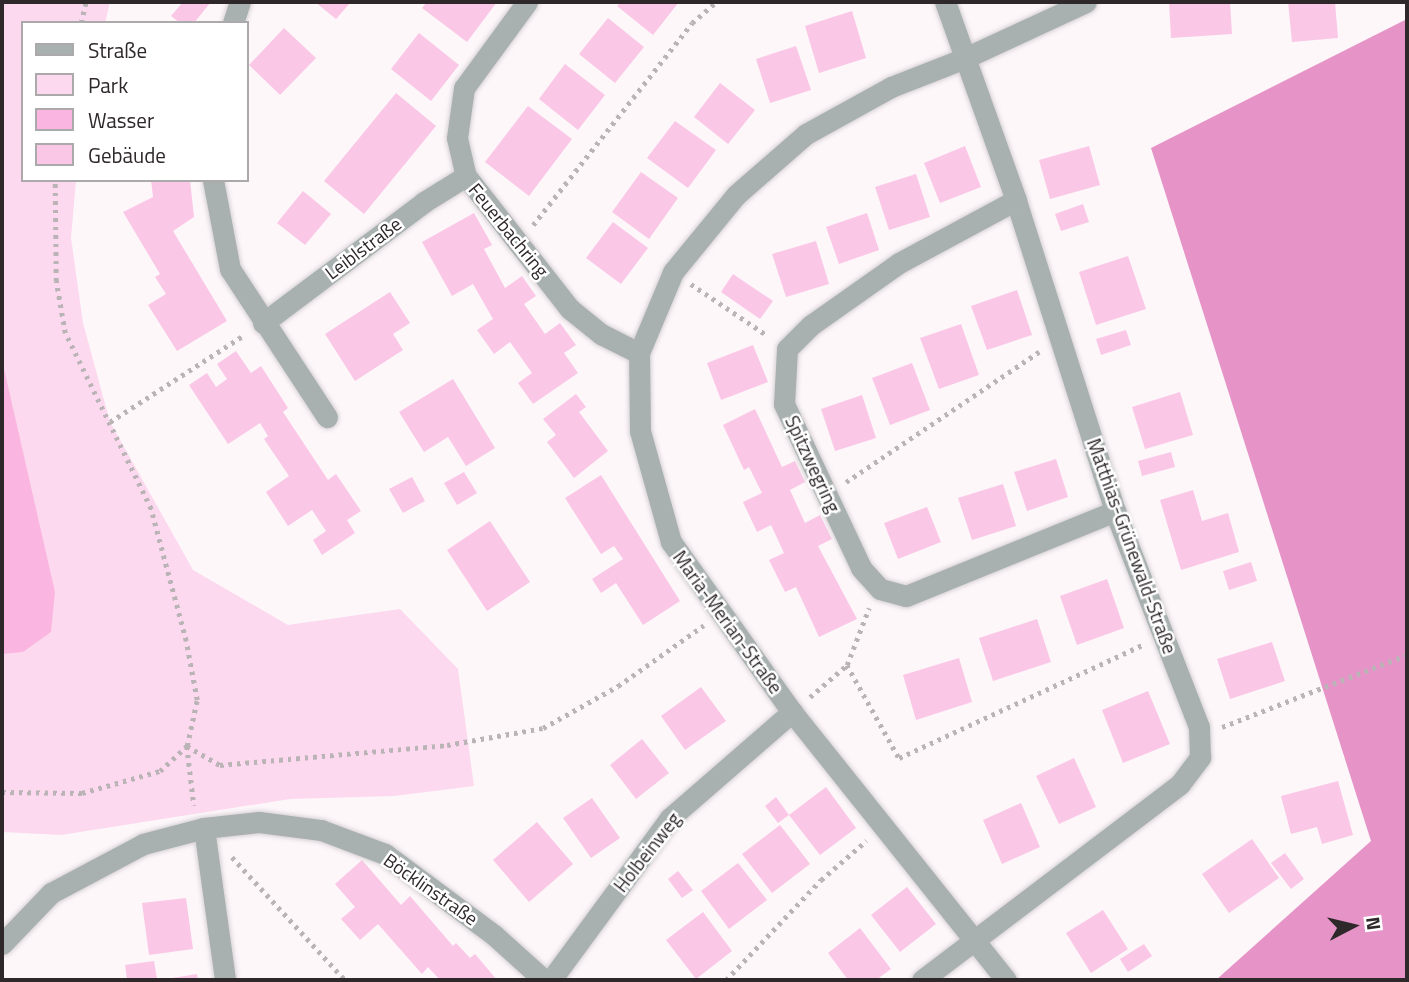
<!DOCTYPE html>
<html>
<head>
<meta charset="utf-8">
<style>
  body { margin:0 }
  #map { position:relative; width:1409px; height:982px; overflow:hidden; background:#fdf7fa; font-family:"Titillium Web",sans-serif }
  div>[style] { position:absolute }
  [style*='--x'] { left:calc(var(--x)*1px); top:calc(var(--y)*1px); width:calc(var(--w)*1px); rotate:calc(var(--a)*1deg) }
  .green>* { inset:0; background:#fcd9ee }
  .forest>* { inset:0; background:#e694c8 }
  .water>* { inset:0; background:#fab6e0 }
  .building>* { inset:0; background:#fbc7e6 }
  .path>* { height:4.5px; margin-top:-2.25px; transform-origin:0; background:repeating-linear-gradient(90deg,#bab4b7 0 3.5px,transparent 0 8.5px) }
  .roads { filter:drop-shadow(0 0 2px #d8d2d5) drop-shadow(0 0 2px #d8d2d5) }
  .minor>* { height:21px; margin:-10.5px; padding:0 10.5px; transform-origin:10.5px; border-radius:10.5px; background:#a9b1b0 }
  span { translate:-50% -50%; white-space:nowrap; text-align:center; line-height:1.15; -webkit-text-stroke:5px #fff; paint-order:stroke }
  .street-label { font-size:19px; color:#2e282b }
  .frame { position:absolute; inset:0; border:4px solid #2e282b; pointer-events:none }
  .legend { position:absolute; left:21px; top:21px; width:228px; height:161px; box-sizing:border-box; background:#fff; border:2px solid #aba9aa; margin:0; padding:9px 12px; list-style:none; font-size:21px; color:#2e282b }
  .legend li { display:flex; align-items:center; gap:14px; height:35px }
  .legend b { width:35px; border:2px solid #aba9aa }
  .north { position:absolute; left:1318px; top:891px; width:70px; height:70px; -webkit-text-stroke:5px #fff; paint-order:stroke; rotate:83deg; font-size:19px; font-weight:700; line-height:28px; text-align:center; color:#2e282b }
  .north::after { content:''; display:block; margin:auto; width:24px; height:32px; background:#2e282b; clip-path:polygon(50% 0,100% 100%,50% 72%,0 100%) }
</style>
</head>
<body>
<div id="map">
  <div class="green">
    <div style="clip-path:polygon(2px 2px,110px 2px,105px 23px,23px 23px,23px 180px,76px 180px,71px 238px,83px 323px,110px 422px,193px 570px,288px 625px,400px 609px,458px 669px,474px 786px,394px 796px,290px 799px,61px 835px,2px 832px)"></div>
  </div>
  <div class="forest">
    <div style="clip-path:polygon(1407px 19px,1407px 980px,1216px 980px,1371px 841px,1151px 148px)"></div>
  </div>
  <div class="water">
    <div style="clip-path:polygon(2px 360px,55px 592px,51px 632px,23px 652px,2px 654px)"></div>
  </div>
  <div class="building">
    <div style="clip-path:polygon(183px 2px,211px 2px,194px 23px,180px 23px,171px 16px)"></div>
    <div style="clip-path:polygon(315px 2px,351px 2px,336px 19px)"></div>
    <div style="clip-path:polygon(427px 2px,497px 2px,467px 42px,422px 8px)"></div>
    <div style="clip-path:polygon(621px 2px,679px 2px,653px 35px,617px 6px)"></div>
    <div style="clip-path:polygon(1169px 2px,1230px 2px,1232px 34px,1171px 38px)"></div>
    <div style="clip-path:polygon(1288px 2px,1335px 2px,1338px 38px,1292px 42px)"></div>
    <div style="clip-path:polygon(852px 11px,866px 58px,819px 73px,805px 26px)"></div>
    <div style="clip-path:polygon(608px 18px,644px 47px,615px 83px,579px 54px)"></div>
    <div style="clip-path:polygon(284px 28px,316px 58px,280px 95px,249px 65px)"></div>
    <div style="clip-path:polygon(419px 33px,459px 65px,431px 101px,391px 69px)"></div>
    <div style="clip-path:polygon(796px 46px,811px 90px,770px 103px,756px 59px)"></div>
    <div style="clip-path:polygon(565px 64px,605px 95px,578px 130px,539px 99px)"></div>
    <div style="clip-path:polygon(720px 83px,755px 110px,728px 144px,694px 117px)"></div>
    <div style="clip-path:polygon(396px 93px,436px 126px,364px 214px,324px 181px)"></div>
    <div style="clip-path:polygon(528px 106px,572px 139px,529px 196px,485px 162px)"></div>
    <div style="clip-path:polygon(675px 121px,716px 150px,688px 188px,647px 158px)"></div>
    <div style="clip-path:polygon(965px 146px,981px 187px,940px 203px,924px 163px)"></div>
    <div style="clip-path:polygon(1089px 146px,1100px 185px,1050px 199px,1039px 160px)"></div>
    <div style="clip-path:polygon(641px 172px,678px 198px,649px 239px,612px 212px)"></div>
    <div style="clip-path:polygon(916px 174px,930px 217px,889px 230px,875px 187px)"></div>
    <div style="clip-path:polygon(151px 180px,190px 180px,194px 217px,173px 231px,227px 321px,177px 351px,148px 305px,166px 294px,155px 277px,160px 274px,123px 212px,153px 197px)"></div>
    <div style="clip-path:polygon(303px 191px,331px 214px,305px 245px,277px 223px)"></div>
    <div style="clip-path:polygon(1083px 204px,1089px 222px,1061px 231px,1055px 214px)"></div>
    <div style="clip-path:polygon(474px 213px,492px 245px,484px 249px,505px 288px,522px 276px,536px 296px,524px 304px,545px 334px,560px 323px,576px 345px,564px 353px,578px 373px,533px 404px,518px 383px,532px 373px,510px 342px,494px 354px,477px 330px,493px 319px,473px 284px,452px 296px,422px 242px)"></div>
    <div style="clip-path:polygon(867px 213px,879px 250px,839px 264px,826px 227px)"></div>
    <div style="clip-path:polygon(613px 222px,648px 248px,621px 284px,586px 258px)"></div>
    <div style="clip-path:polygon(816px 241px,829px 284px,786px 297px,772px 254px)"></div>
    <div style="clip-path:polygon(1128px 256px,1146px 309px,1096px 325px,1079px 272px)"></div>
    <div style="clip-path:polygon(733px 274px,773px 301px,760px 319px,721px 292px)"></div>
    <div style="clip-path:polygon(1017px 290px,1032px 335px,987px 350px,971px 306px)"></div>
    <div style="clip-path:polygon(390px 292px,410px 323px,393px 334px,403px 350px,355px 381px,325px 334px)"></div>
    <div style="clip-path:polygon(961px 324px,979px 375px,939px 389px,920px 338px)"></div>
    <div style="clip-path:polygon(1126px 330px,1131px 345px,1101px 355px,1096px 339px)"></div>
    <div style="clip-path:polygon(753px 345px,768px 382px,721px 400px,707px 363px)"></div>
    <div style="clip-path:polygon(236px 351px,251px 373px,261px 366px,288px 408px,283px 412px,328px 480px,336px 474px,361px 511px,347px 520px,355px 533px,322px 555px,313px 540px,326px 531px,312px 510px,288px 526px,266px 492px,289px 476px,264px 439px,268px 436px,260px 423px,228px 444px,189px 385px,207px 373px,216px 387px,227px 379px,217px 364px)"></div>
    <div style="clip-path:polygon(912px 363px,930px 410px,890px 425px,872px 378px)"></div>
    <div style="clip-path:polygon(453px 379px,495px 448px,466px 466px,448px 437px,424px 452px,399px 412px)"></div>
    <div style="clip-path:polygon(1180px 392px,1193px 435px,1145px 449px,1132px 407px)"></div>
    <div style="clip-path:polygon(576px 394px,586px 407px,579px 412px,608px 451px,574px 478px,547px 442px,556px 435px,543px 419px)"></div>
    <div style="clip-path:polygon(862px 395px,876px 438px,835px 451px,821px 409px)"></div>
    <div style="clip-path:polygon(755px 409px,782px 467px,795px 461px,805px 482px,790px 490px,805px 523px,820px 515px,832px 539px,818px 546px,857px 619px,819px 637px,796px 587px,785px 592px,769px 560px,784px 553px,771px 525px,757px 532px,743px 502px,762px 493px,749px 467px,744px 470px,723px 425px)"></div>
    <div style="clip-path:polygon(1171px 452px,1175px 467px,1142px 476px,1138px 461px)"></div>
    <div style="clip-path:polygon(1056px 459px,1068px 497px,1027px 511px,1014px 472px)"></div>
    <div style="clip-path:polygon(464px 472px,477px 493px,457px 505px,444px 483px)"></div>
    <div style="clip-path:polygon(601px 475px,680px 601px,643px 625px,616px 583px,601px 593px,592px 579px,623px 559px,614px 546px,601px 554px,565px 498px)"></div>
    <div style="clip-path:polygon(412px 477px,425px 501px,403px 513px,389px 489px)"></div>
    <div style="clip-path:polygon(1003px 484px,1016px 526px,972px 540px,958px 498px)"></div>
    <div style="clip-path:polygon(1193px 490px,1202px 521px,1228px 513px,1239px 552px,1181px 570px,1160px 500px)"></div>
    <div style="clip-path:polygon(927px 507px,941px 542px,898px 559px,884px 523px)"></div>
    <div style="clip-path:polygon(490px 521px,530px 582px,487px 611px,447px 550px)"></div>
    <div style="clip-path:polygon(1251px 562px,1257px 581px,1229px 590px,1223px 571px)"></div>
    <div style="clip-path:polygon(1107px 579px,1124px 628px,1077px 645px,1060px 596px)"></div>
    <div style="clip-path:polygon(1037px 619px,1051px 662px,993px 681px,979px 638px)"></div>
    <div style="clip-path:polygon(1272px 642px,1285px 681px,1230px 699px,1217px 659px)"></div>
    <div style="clip-path:polygon(959px 658px,972px 702px,916px 720px,903px 675px)"></div>
    <div style="clip-path:polygon(701px 687px,726px 721px,685px 750px,661px 716px)"></div>
    <div style="clip-path:polygon(1148px 691px,1170px 744px,1123px 763px,1102px 710px)"></div>
    <div style="clip-path:polygon(642px 739px,669px 773px,636px 799px,610px 765px)"></div>
    <div style="clip-path:polygon(1074px 758px,1096px 807px,1059px 824px,1036px 776px)"></div>
    <div style="clip-path:polygon(1338px 781px,1353px 835px,1322px 844px,1317px 827px,1291px 834px,1281px 796px)"></div>
    <div style="clip-path:polygon(826px 787px,856px 828px,820px 855px,789px 815px)"></div>
    <div style="clip-path:polygon(776px 797px,789px 815px,778px 823px,765px 806px)"></div>
    <div style="clip-path:polygon(592px 798px,620px 838px,591px 858px,563px 818px)"></div>
    <div style="clip-path:polygon(1021px 803px,1040px 847px,1002px 864px,983px 820px)"></div>
    <div style="clip-path:polygon(537px 822px,573px 864px,529px 902px,493px 860px)"></div>
    <div style="clip-path:polygon(780px 825px,810px 864px,772px 893px,742px 854px)"></div>
    <div style="clip-path:polygon(1252px 839px,1279px 878px,1229px 913px,1202px 874px)"></div>
    <div style="clip-path:polygon(1285px 853px,1304px 879px,1291px 889px,1271px 863px)"></div>
    <div style="clip-path:polygon(362px 860px,401px 905px,410px 896px,453px 946px,456px 943px,470px 958px,475px 954px,497px 980px,440px 980px,428px 967px,422px 974px,378px 924px,360px 940px,341px 919px,355px 907px,335px 884px)"></div>
    <div style="clip-path:polygon(738px 863px,767px 900px,729px 929px,701px 891px)"></div>
    <div style="clip-path:polygon(678px 871px,693px 890px,682px 898px,668px 879px)"></div>
    <div style="clip-path:polygon(907px 887px,936px 924px,900px 952px,871px 915px)"></div>
    <div style="clip-path:polygon(186px 898px,193px 949px,149px 955px,142px 903px)"></div>
    <div style="clip-path:polygon(1103px 910px,1128px 949px,1091px 973px,1066px 933px)"></div>
    <div style="clip-path:polygon(703px 912px,732px 951px,696px 979px,666px 940px)"></div>
    <div style="clip-path:polygon(860px 928px,891px 969px,876px 980px,848px 980px,828px 953px)"></div>
    <div style="clip-path:polygon(1144px 944px,1152px 956px,1128px 972px,1120px 959px)"></div>
    <div style="clip-path:polygon(154px 961px,157px 979px,127px 980px,125px 965px)"></div>
    <div style="clip-path:polygon(197px 974px,198px 980px,166px 980px,166px 979px)"></div>
  </div>
  <div class="path">
    <div style="--x:81;--y:23;--w:22;--a:-77"></div>
    <div style="--x:533;--y:225;--w:257;--a:-51.8"></div>
    <div style="--x:692;--y:23;--w:32;--a:-41"></div>
    <div style="--x:691;--y:284;--w:93;--a:34"></div>
    <div style="--x:110;--y:422;--w:160;--a:-33"></div>
    <div style="--x:846;--y:482;--w:233;--a:-34"></div>
    <div style="--x:847;--y:665;--w:107;--a:60.8"></div>
    <div style="--x:899;--y:758;--w:268;--a:-24.9"></div>
    <div style="--x:810;--y:697;--w:49;--a:-40.9"></div>
    <div style="--x:847;--y:665;--w:61;--a:-68.9"></div>
    <div style="--x:1222;--y:727;--w:199;--a:-21.3"></div>
    <div style="--x:187;--y:746;--w:38;--a:30"></div>
    <div style="--x:220;--y:765;--w:228;--a:-5"></div>
    <div style="--x:447;--y:745;--w:97;--a:-10"></div>
    <div style="--x:543;--y:728;--w:86;--a:-29.2"></div>
    <div style="--x:618;--y:686;--w:105;--a:-35.3"></div>
    <div style="--x:187;--y:746;--w:60;--a:83.3"></div>
    <div style="--x:2;--y:792;--w:80;--a:0.7"></div>
    <div style="--x:82;--y:793;--w:81;--a:-15.8"></div>
    <div style="--x:160;--y:771;--w:37;--a:-43"></div>
    <div style="--x:187;--y:746;--w:47;--a:-77.7"></div>
    <div style="--x:197;--y:700;--w:60;--a:-100.6"></div>
    <div style="--x:186;--y:641;--w:137;--a:-104.9"></div>
    <div style="--x:151;--y:509;--w:196;--a:-116"></div>
    <div style="--x:65;--y:333;--w:53;--a:-99.8"></div>
    <div style="--x:56;--y:281;--w:101;--a:-90.6"></div>
    <div style="--x:232;--y:857;--w:167;--a:47.4"></div>
    <div style="--x:726;--y:980;--w:138;--a:-46.5"></div>
    <div style="--x:821;--y:880;--w:60;--a:-40.9"></div>
  </div>
  <div class="roads">
    <div class="minor">
      <div style="--x:527;--y:2;--w:107;--a:126.2"></div>
      <div style="--x:464;--y:88;--w:50;--a:98"></div>
      <div style="--x:457;--y:138;--w:39;--a:77"></div>
      <div style="--x:466;--y:176;--w:169;--a:52"></div>
      <div style="--x:570;--y:309;--w:40;--a:39"></div>
      <div style="--x:601;--y:334;--w:42;--a:26.6"></div>
      <div style="--x:233;--y:23;--w:22;--a:-72"></div>
      <div style="--x:213;--y:180;--w:91;--a:79.2"></div>
      <div style="--x:230;--y:269;--w:177;--a:56.8"></div>
      <div style="--x:1016;--y:200;--w:133;--a:151.7"></div>
      <div style="--x:899;--y:263;--w:108;--a:144.8"></div>
      <div style="--x:811;--y:325;--w:34;--a:135"></div>
      <div style="--x:787;--y:349;--w:55;--a:93.1"></div>
      <div style="--x:784;--y:404;--w:181;--a:64.8"></div>
      <div style="--x:861;--y:568;--w:28;--a:48"></div>
      <div style="--x:880;--y:589;--w:27;--a:15"></div>
      <div style="--x:906;--y:596;--w:226;--a:-22.1"></div>
      <div style="--x:263;--y:323;--w:201;--a:-36.9"></div>
      <div style="--x:424;--y:202;--w:49;--a:-31.8"></div>
      <div style="--x:204;--y:828;--w:153;--a:82.1"></div>
      <div style="--x:2;--y:944;--w:71;--a:-46.1"></div>
      <div style="--x:51;--y:893;--w:104;--a:-28"></div>
      <div style="--x:143;--y:844;--w:63;--a:-14.7"></div>
      <div style="--x:204;--y:828;--w:55;--a:-6.2"></div>
      <div style="--x:259;--y:822;--w:63;--a:7.4"></div>
      <div style="--x:321;--y:830;--w:68;--a:20.6"></div>
      <div style="--x:385;--y:854;--w:136;--a:36.6"></div>
      <div style="--x:494;--y:935;--w:67;--a:42"></div>
      <div style="--x:551;--y:980;--w:201;--a:-53.7"></div>
      <div style="--x:670;--y:818;--w:162;--a:-41"></div>
      <div style="--x:922;--y:980;--w:324;--a:-37.2"></div>
      <div style="--x:1180;--y:784;--w:34;--a:-53"></div>
      <div style="--x:1200;--y:757;--w:30;--a:-92"></div>
      <div style="--x:1199;--y:727;--w:232;--a:-111.3"></div>
      <div style="--x:1115;--y:511;--w:326;--a:-107.7"></div>
      <div style="--x:1016;--y:200;--w:210;--a:-109.7"></div>
      <div style="--x:1006;--y:980;--w:343;--a:-128.6"></div>
      <div style="--x:792;--y:712;--w:209;--a:-125.4"></div>
      <div style="--x:671;--y:542;--w:115;--a:-105.6"></div>
      <div style="--x:640;--y:431;--w:78;--a:-90.7"></div>
      <div style="--x:639;--y:353;--w:88;--a:-67.2"></div>
      <div style="--x:673;--y:272;--w:99;--a:-50.7"></div>
      <div style="--x:736;--y:195;--w:93;--a:-41.1"></div>
      <div style="--x:806;--y:134;--w:97;--a:-28.9"></div>
      <div style="--x:891;--y:87;--w:79;--a:-21.4"></div>
      <div style="--x:965;--y:58;--w:133;--a:-24.8"></div>
    </div>
  </div>
  <div class="street-label">
    <span style="left:509px;top:230px;rotate:51deg">Feuerbachring</span>
    <span style="left:363px;top:248px;rotate:-37deg">Leiblstraße</span>
    <span style="left:813px;top:464px;rotate:65deg">Spitzwegring</span>
    <span style="left:1132px;top:546px;rotate:70deg">Matthias-Grünewald-Straße</span>
    <span style="left:728px;top:622px;rotate:54deg">Maria-Merian-Straße</span>
    <span style="left:647px;top:852px;rotate:-52deg">Holbeinweg</span>
    <span style="left:431px;top:889px;rotate:35deg">Böcklinstraße</span>
  </div>
  <div class="frame"></div>
  <ul class="legend">
  <li><b style="height:9px;background:#a9b1b0"></b>Straße</li>
  <li><b style="height:19px;background:#fcd9ee"></b>Park</li>
  <li><b style="height:19px;background:#fab6e0"></b>Wasser</li>
  <li><b style="height:19px;background:#fbc7e6"></b>Gebäude</li>
  </ul>
  <div class="north">N</div>
</div>
</body>
</html>
